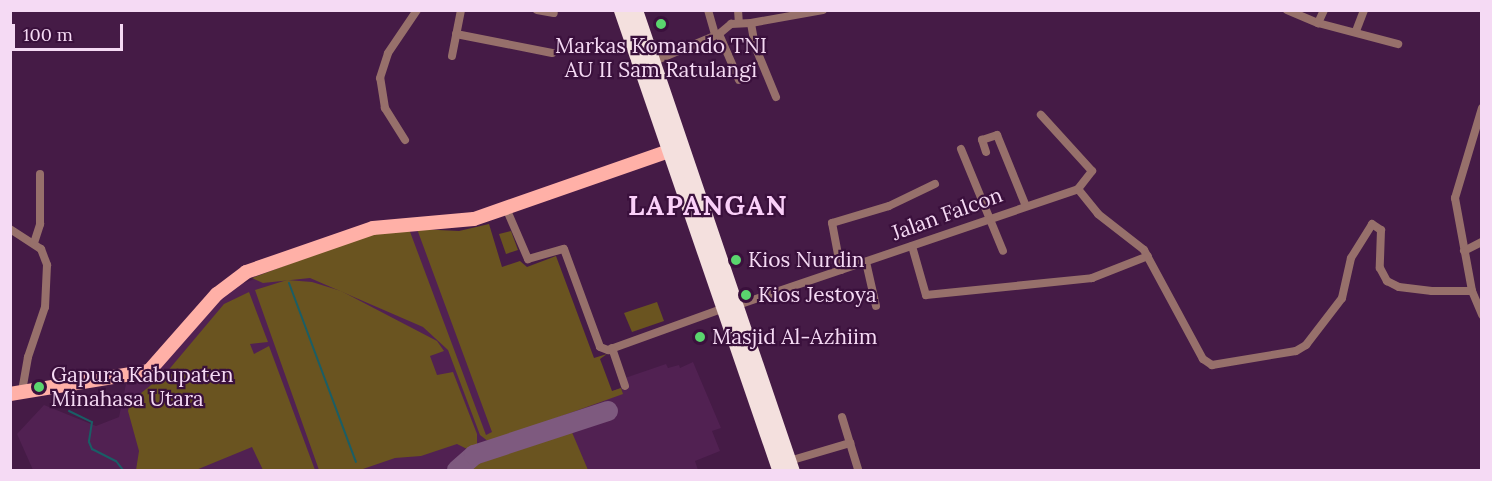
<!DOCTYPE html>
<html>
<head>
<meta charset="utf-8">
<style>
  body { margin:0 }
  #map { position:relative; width:1492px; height:481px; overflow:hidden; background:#451b46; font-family:Lora,serif }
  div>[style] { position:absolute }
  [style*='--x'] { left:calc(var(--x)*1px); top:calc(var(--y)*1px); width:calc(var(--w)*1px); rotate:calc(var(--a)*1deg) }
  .built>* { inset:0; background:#512152 }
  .green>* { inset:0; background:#6a5420 }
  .stream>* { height:2px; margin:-1px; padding:0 1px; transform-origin:1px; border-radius:1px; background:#1a5e66 }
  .taxiway>* { height:20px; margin:-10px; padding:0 10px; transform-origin:10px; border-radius:10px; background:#7e5a7f }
  .street>* { height:8px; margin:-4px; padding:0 4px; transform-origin:4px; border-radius:4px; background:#97706b }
  .primary>* { height:14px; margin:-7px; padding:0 7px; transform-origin:7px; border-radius:7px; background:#ffb0a7 }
  .highway>* { height:15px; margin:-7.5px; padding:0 7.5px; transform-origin:7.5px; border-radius:7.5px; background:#f4e0de }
  .dots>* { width:16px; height:16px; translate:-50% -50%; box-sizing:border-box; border:3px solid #3a103c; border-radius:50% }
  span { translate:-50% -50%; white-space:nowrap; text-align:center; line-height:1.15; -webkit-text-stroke:4.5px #3a103c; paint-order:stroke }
  .poi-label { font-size:21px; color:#f5daf4 }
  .left { translate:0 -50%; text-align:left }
  .street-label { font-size:21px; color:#f5daf4 }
  .district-label { font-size:27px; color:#fad0f9; font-weight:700; letter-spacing:1.5px }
  .frame { position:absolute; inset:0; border:12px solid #f5daf4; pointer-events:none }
  .scale { position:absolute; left:12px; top:24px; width:111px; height:27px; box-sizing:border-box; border:3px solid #f5daf4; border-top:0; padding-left:8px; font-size:18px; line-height:21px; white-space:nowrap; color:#f5daf4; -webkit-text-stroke:4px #3a103c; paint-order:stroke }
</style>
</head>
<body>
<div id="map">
  <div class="built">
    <div style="clip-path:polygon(385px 228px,434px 230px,610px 392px,623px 387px,625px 378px,666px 364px,668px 368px,679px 365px,680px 368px,693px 362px,721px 428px,712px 431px,720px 451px,695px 461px,698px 470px,33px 470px,17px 434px,44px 405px,96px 426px,119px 417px,126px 384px,133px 385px,159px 370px,214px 304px,242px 279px,244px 283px)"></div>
  </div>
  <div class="green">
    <div style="clip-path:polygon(489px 224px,502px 267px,520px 261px,527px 267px,556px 256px,594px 358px,607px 354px,600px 359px,612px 391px,621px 388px,623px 394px,489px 442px,480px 435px,448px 350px,423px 327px,310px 278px,263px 283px,252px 278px,385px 228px,409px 229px,486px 435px,492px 432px,417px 229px,459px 231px)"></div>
    <div style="clip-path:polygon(511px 231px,518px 250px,506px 254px,499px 234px)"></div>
    <div style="clip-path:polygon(287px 280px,312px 282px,341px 291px,437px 341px,444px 351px,430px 356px,437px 375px,453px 372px,477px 434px,477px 446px,467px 449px,457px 444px,421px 456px,395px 458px,360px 470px,319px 470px,255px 290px)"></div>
    <div style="clip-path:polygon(249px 292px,268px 342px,250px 344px,254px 354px,269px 346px,315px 470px,263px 470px,252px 447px,196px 470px,136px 470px,139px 451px,128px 411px,130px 402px,166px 373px,224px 304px)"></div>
    <div style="clip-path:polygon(657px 302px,664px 321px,632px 332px,624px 313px)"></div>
    <div style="clip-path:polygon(571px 430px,588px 470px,468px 470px,472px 466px)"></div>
  </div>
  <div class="stream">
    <div style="--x:289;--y:283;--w:191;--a:69.5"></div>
    <div style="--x:69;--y:411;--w:25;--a:26"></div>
    <div style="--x:92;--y:422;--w:20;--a:99"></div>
    <div style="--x:89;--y:442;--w:8;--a:67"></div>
    <div style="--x:92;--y:449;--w:27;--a:27"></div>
    <div style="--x:116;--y:461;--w:11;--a:52"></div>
  </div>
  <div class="taxiway">
    <div style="--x:457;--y:470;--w:23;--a:-41"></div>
    <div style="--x:474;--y:455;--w:141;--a:-18.2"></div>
  </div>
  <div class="street">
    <div style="--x:537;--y:10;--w:17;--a:10"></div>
    <div style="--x:708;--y:10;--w:26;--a:74"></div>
    <div style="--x:738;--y:10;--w:13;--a:86"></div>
    <div style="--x:1287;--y:10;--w:34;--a:23"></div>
    <div style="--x:1318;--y:23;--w:83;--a:14.7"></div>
    <div style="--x:1318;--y:23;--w:14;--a:-65"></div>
    <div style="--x:1356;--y:31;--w:22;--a:-69"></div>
    <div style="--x:456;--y:34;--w:98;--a:11.2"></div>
    <div style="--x:719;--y:34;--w:16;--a:-40"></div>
    <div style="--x:731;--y:24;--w:20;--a:-3"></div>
    <div style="--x:452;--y:56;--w:47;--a:-78.9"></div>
    <div style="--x:652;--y:62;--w:73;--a:-22.7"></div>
    <div style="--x:719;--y:34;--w:50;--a:66.5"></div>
    <div style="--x:776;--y:97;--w:55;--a:-112.4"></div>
    <div style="--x:755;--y:46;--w:23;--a:-100"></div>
    <div style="--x:751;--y:23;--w:73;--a:-10.2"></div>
    <div style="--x:1482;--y:108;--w:94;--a:106.7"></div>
    <div style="--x:1455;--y:198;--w:95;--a:79.6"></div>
    <div style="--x:1472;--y:291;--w:26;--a:67"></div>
    <div style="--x:405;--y:140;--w:38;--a:-122"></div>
    <div style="--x:385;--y:108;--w:30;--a:-99"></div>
    <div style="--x:380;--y:78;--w:26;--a:-72"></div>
    <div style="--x:388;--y:53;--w:52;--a:-56"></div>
    <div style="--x:961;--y:149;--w:110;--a:67.6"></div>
    <div style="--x:986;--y:152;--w:13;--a:-108"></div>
    <div style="--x:982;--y:140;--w:16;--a:-18"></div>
    <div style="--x:997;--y:135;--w:74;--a:67.9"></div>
    <div style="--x:1078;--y:189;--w:32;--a:51"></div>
    <div style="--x:1098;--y:214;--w:58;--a:38"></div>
    <div style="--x:1144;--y:250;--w:124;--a:61.6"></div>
    <div style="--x:1203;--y:359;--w:11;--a:34"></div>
    <div style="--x:1212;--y:365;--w:85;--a:-9.5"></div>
    <div style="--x:1296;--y:351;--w:12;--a:-31"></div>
    <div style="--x:1306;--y:345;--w:59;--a:-52.5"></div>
    <div style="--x:1342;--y:298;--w:41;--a:-77.3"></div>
    <div style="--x:1351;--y:258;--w:40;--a:-58"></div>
    <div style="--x:1372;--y:224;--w:11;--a:34"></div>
    <div style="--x:1381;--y:230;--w:38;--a:92"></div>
    <div style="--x:1380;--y:268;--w:15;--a:62"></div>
    <div style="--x:1387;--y:281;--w:13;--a:27"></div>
    <div style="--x:1399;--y:287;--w:33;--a:7"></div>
    <div style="--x:1432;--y:291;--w:40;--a:0"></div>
    <div style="--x:506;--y:208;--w:56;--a:66.7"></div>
    <div style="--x:528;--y:259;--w:37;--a:-16"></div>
    <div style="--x:564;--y:249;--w:104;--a:69.8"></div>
    <div style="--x:600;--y:347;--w:9;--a:21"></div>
    <div style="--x:608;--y:350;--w:120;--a:-19.9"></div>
    <div style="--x:10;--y:229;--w:37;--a:33"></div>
    <div style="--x:41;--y:249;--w:17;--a:69"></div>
    <div style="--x:47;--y:265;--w:42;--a:92.7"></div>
    <div style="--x:45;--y:307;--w:53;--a:108.8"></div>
    <div style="--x:28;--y:357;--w:36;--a:100"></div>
    <div style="--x:34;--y:243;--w:20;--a:-72"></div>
    <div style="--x:40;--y:224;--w:50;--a:-90"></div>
    <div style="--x:912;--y:246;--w:51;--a:74.1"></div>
    <div style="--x:926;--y:295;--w:167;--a:-5.8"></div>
    <div style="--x:1092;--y:278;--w:60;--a:-21.4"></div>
    <div style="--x:1464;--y:251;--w:20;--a:-27"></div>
    <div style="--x:866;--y:262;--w:45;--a:77.2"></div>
    <div style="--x:841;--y:270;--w:48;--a:-100.8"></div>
    <div style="--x:832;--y:223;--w:59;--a:-16.6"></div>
    <div style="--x:889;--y:206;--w:51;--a:-25.6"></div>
    <div style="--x:735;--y:306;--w:362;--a:-18.8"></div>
    <div style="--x:1078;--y:189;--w:23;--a:-52"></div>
    <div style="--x:1092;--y:171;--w:76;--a:-132.3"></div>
    <div style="--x:612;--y:348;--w:40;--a:71.1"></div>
    <div style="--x:842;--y:417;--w:27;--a:73"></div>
    <div style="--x:789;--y:461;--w:64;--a:-16.4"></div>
    <div style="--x:850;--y:443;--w:28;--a:73"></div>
  </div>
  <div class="primary">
    <div style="--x:10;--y:394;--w:141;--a:-9.4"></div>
    <div style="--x:149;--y:371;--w:103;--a:-48.6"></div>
    <div style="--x:217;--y:294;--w:36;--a:-37"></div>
    <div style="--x:246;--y:272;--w:134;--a:-19.1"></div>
    <div style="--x:373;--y:228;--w:101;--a:-5.1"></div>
    <div style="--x:474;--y:219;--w:216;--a:-19.2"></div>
  </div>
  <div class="highway">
    <div style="--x:621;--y:10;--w:486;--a:71"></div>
    <div style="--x:635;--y:10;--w:486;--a:71.2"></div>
  </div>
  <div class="dots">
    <div style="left:661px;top:24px;background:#5ad56e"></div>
    <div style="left:736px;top:260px;background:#5ad56e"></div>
    <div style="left:746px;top:295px;background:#5ad56e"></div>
    <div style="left:700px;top:337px;background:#5ad56e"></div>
    <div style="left:39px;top:387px;background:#5ad56e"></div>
  </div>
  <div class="poi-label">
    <span style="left:661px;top:58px">Markas Komando TNI<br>AU II Sam Ratulangi</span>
    <span class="left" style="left:748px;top:260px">Kios Nurdin</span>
    <span class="left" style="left:758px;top:295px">Kios Jestoya</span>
    <span class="left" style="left:712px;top:337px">Masjid Al-Azhiim</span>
    <span class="left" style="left:51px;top:387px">Gapura Kabupaten<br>Minahasa Utara</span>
  </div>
  <div class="street-label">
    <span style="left:947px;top:214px;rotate:-20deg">Jalan Falcon</span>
  </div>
  <div class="district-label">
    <span style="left:708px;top:206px">LAPANGAN</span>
  </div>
  <div class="frame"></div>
  <div class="scale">100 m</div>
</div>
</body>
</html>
